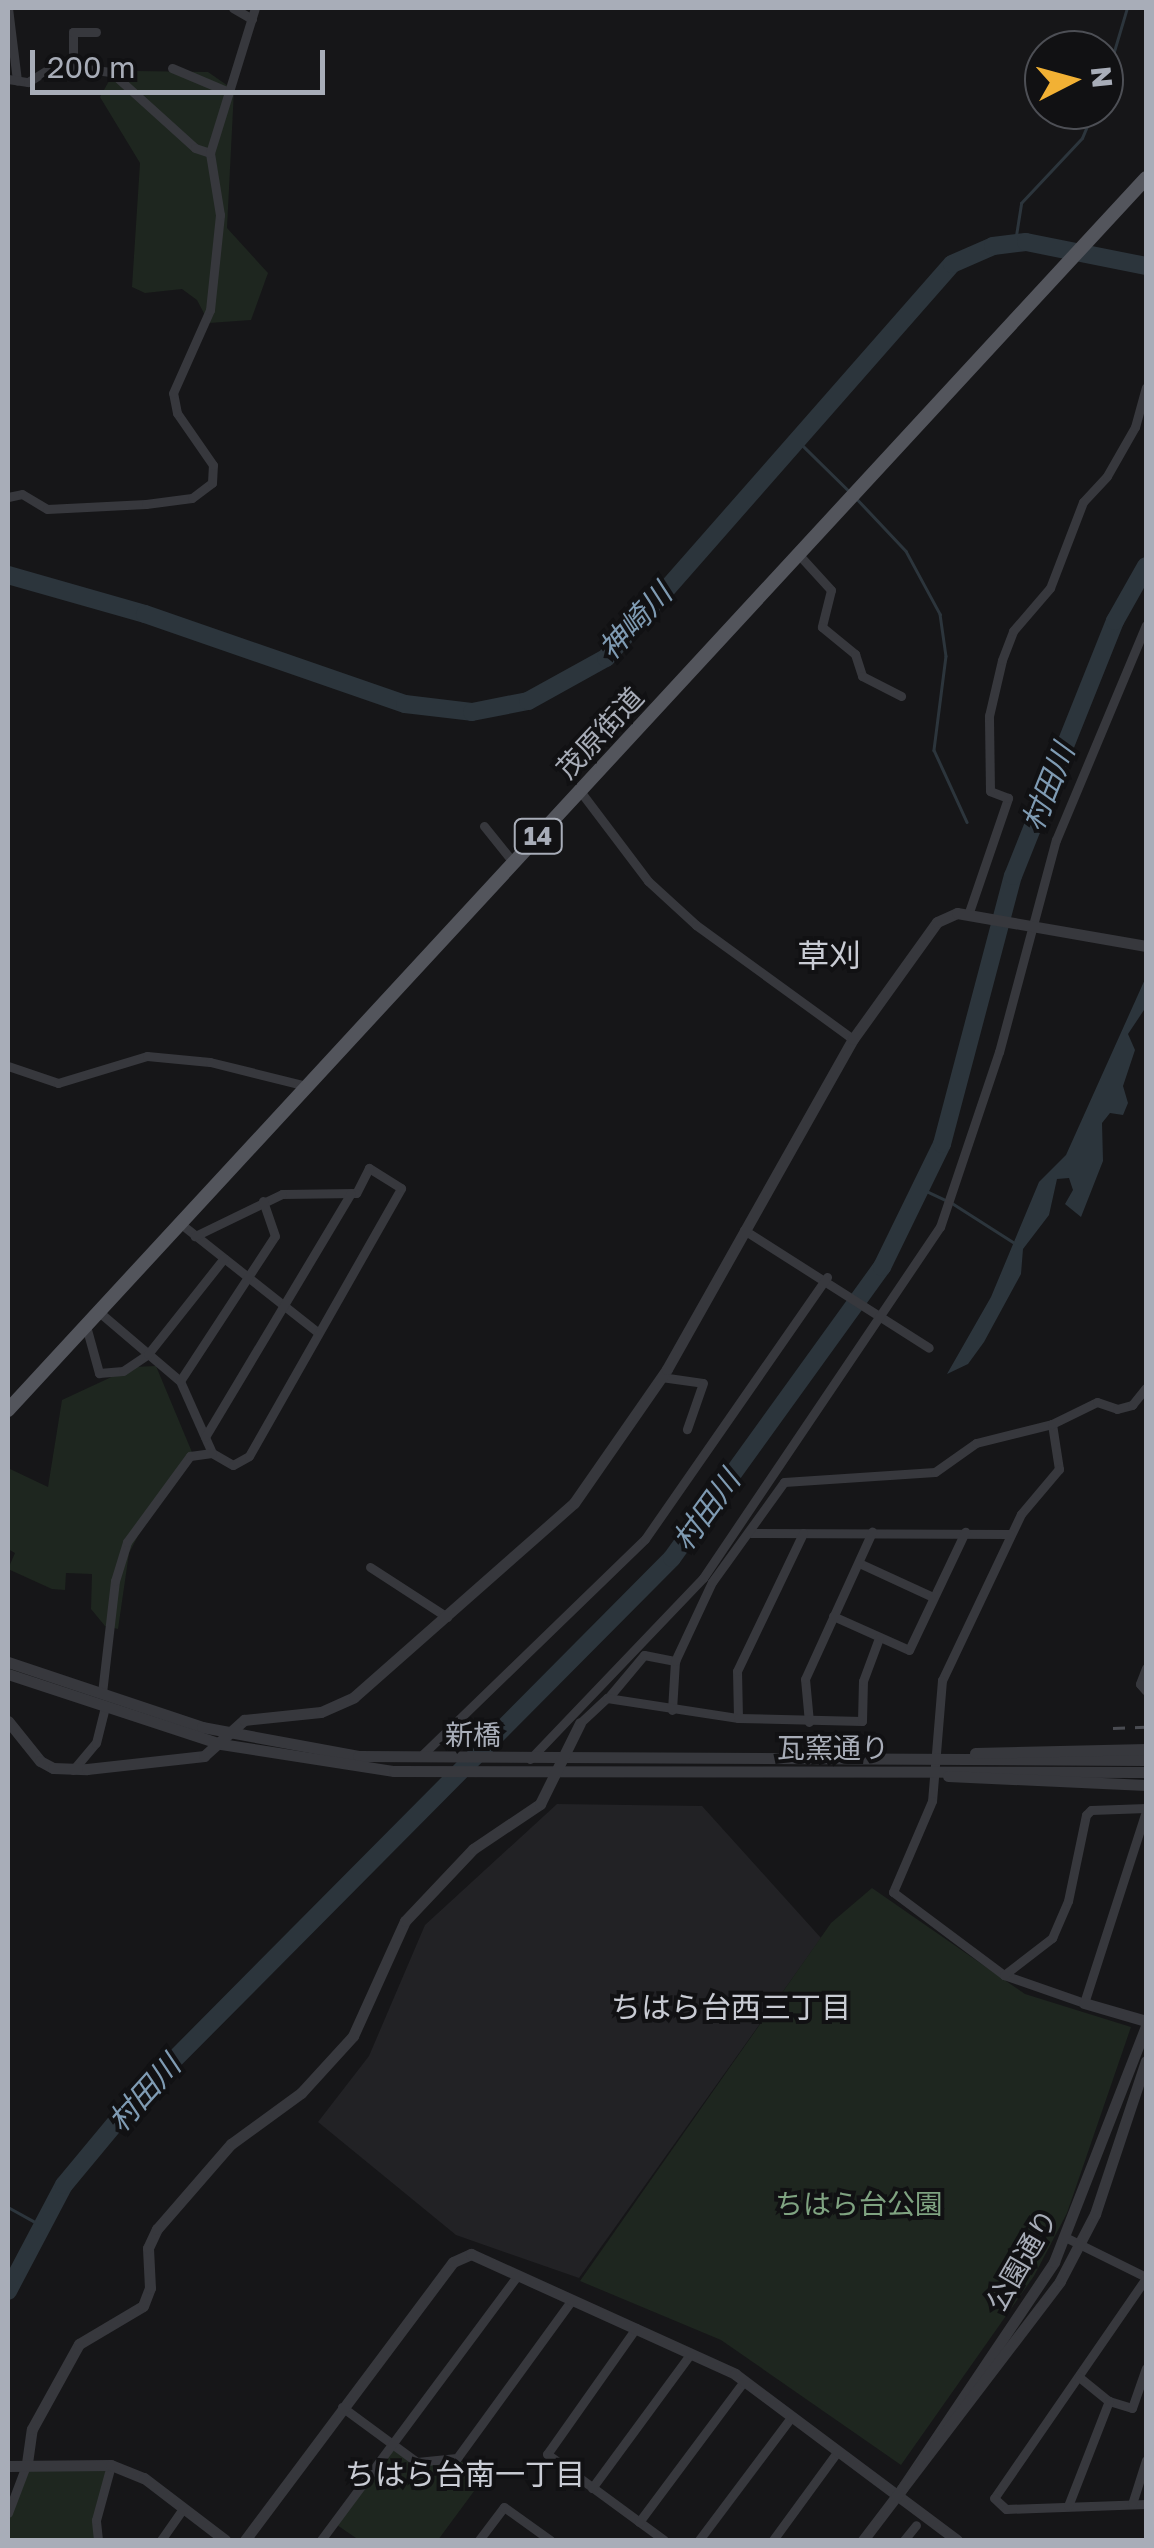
<!DOCTYPE html>
<html>
<head>
<meta charset="utf-8">
<style>
  body { margin:0 }
  #map { position:relative; width:1154px; height:2548px; overflow:hidden; background:#161618; font-family:"Golos Text","Noto Sans JP",sans-serif }
  div>[style] { position:absolute }
  [style*='--x'] { left:calc(var(--x)*1px); top:calc(var(--y)*1px); width:calc(var(--w)*1px); rotate:calc(var(--a)*1deg) }
  .built>* { inset:0; background:#222225 }
  .green>* { inset:0; background:#1e261f }
  .water>* { inset:0; background:#2c353c }
  .stream>* { height:2.5px; margin:-1.25px; padding:0 1.25px; transform-origin:1.25px; border-radius:1.25px; background:#2c353c }
  .river>* { height:18px; margin:-9px; padding:0 9px; transform-origin:9px; border-radius:9px; background:#2c353c }
  .minor>* { height:9px; margin:-4.5px; padding:0 4.5px; transform-origin:4.5px; border-radius:4.5px; background:#37383d }
  .tertiary>* { height:11px; margin:-5.5px; padding:0 5.5px; transform-origin:5.5px; border-radius:5.5px; background:#37383d }
  .primary>* { height:14px; margin:-7px; padding:0 7px; transform-origin:7px; border-radius:7px; background:#53555c }
  .rail>* { height:2.5px; margin-top:-1.25px; transform-origin:0; background:repeating-linear-gradient(90deg,#4a4c52 0 12px,transparent 0 22px) }
  span { translate:-50% -50%; white-space:nowrap; text-align:center; line-height:1.15; -webkit-text-stroke:8px #111113; paint-order:stroke }
  .shield-label span { padding:2px 8px; background:#111113; border:2px solid; border-radius:8px; -webkit-text-stroke-width:0 }
  .shield-label { font-size:25px; color:#a8adb8; font-weight:700 }
  .street-label { font-size:28px; color:#a8adb8 }
  .park-label { font-size:28px; color:#7fa381 }
  .water-label { font-size:30px; color:#7f9bb3; font-style:italic }
  .neighbourhood-label { font-size:30px; color:#c9ccd4 }
  .quarter-label { font-size:32px; color:#c9ccd4 }
  .frame { position:absolute; inset:0; border:10px solid #a8adb8; pointer-events:none }
  .north { position:absolute; left:1024px; top:30px; width:100px; height:100px; box-sizing:border-box; background:#111113; border:2px solid #4d4f55; border-radius:50%; rotate:84deg; font-size:28px; font-weight:700; line-height:40px; text-align:center; color:#a8adb8 }
  .north::after { content:''; display:block; margin:auto; width:35px; height:45px; background:#f2b134; clip-path:polygon(50% 0,100% 100%,50% 72%,0 100%) }
  .scale { position:absolute; left:30px; top:50px; width:295px; height:45px; box-sizing:border-box; border:5px solid #a8adb8; border-top:0; padding-left:12px; font-size:30px; line-height:35px; white-space:nowrap; color:#a8adb8; -webkit-text-stroke:8px #111113; paint-order:stroke }
</style>
</head>
<body>
<div id="map">
  <div class="built">
    <div style="clip-path:polygon(557px 1804px,702px 1806px,821px 1938px,579px 2278px,456px 2235px,318px 2122px,369px 2056px,425px 1925px)"></div>
  </div>
  <div class="green">
    <div style="clip-path:polygon(136px 71px,208px 72px,234px 90px,227px 228px,268px 273px,251px 320px,209px 323px,197px 300px,182px 289px,145px 293px,132px 287px,140px 163px,100px 97px,109px 81px)"></div>
    <div style="clip-path:polygon(156px 1366px,194px 1457px,151px 1511px,129px 1553px,118px 1629px,105px 1626px,91px 1609px,92px 1574px,66px 1573px,65px 1590px,52px 1589px,8px 1569px,15px 1553px,8px 1549px,8px 1468px,48px 1487px,62px 1400px,133px 1367px)"></div>
    <div style="clip-path:polygon(872px 1888px,1025px 1994px,1131px 2027px,1067px 2213px,1034px 2276px,901px 2465px,721px 2340px,580px 2281px,831px 1923px)"></div>
    <div style="clip-path:polygon(393px 2444px,417px 2462px,457px 2458px,483px 2479px,438px 2540px,359px 2540px,334px 2523px)"></div>
    <div style="clip-path:polygon(27px 2463px,111px 2465px,96px 2520px,98px 2540px,8px 2540px,8px 2513px)"></div>
  </div>
  <div class="water">
    <div style="clip-path:polygon(1146px 977px,1146px 1007px,1128px 1034px,1135px 1050px,1123px 1086px,1128px 1103px,1123px 1115px,1110px 1113px,1102px 1123px,1103px 1161px,1081px 1217px,1065px 1204px,1073px 1190px,1069px 1178px,1057px 1179px,1049px 1215px,1023px 1249px,1021px 1274px,984px 1342px,968px 1364px,947px 1374px,991px 1297px,1039px 1182px,1066px 1155px)"></div>
  </div>
  <div class="stream">
    <div style="--x:1104;--y:85;--w:80;--a:-73.4"></div>
    <div style="--x:1015;--y:242;--w:39;--a:-81"></div>
    <div style="--x:1021;--y:203;--w:89;--a:-46.8"></div>
    <div style="--x:1082;--y:138;--w:30;--a:-67"></div>
    <div style="--x:795;--y:438;--w:76;--a:44.5"></div>
    <div style="--x:858;--y:500;--w:70;--a:46.7"></div>
    <div style="--x:906;--y:551;--w:72;--a:61.6"></div>
    <div style="--x:940;--y:614;--w:42;--a:81.9"></div>
    <div style="--x:946;--y:656;--w:95;--a:97.3"></div>
    <div style="--x:934;--y:750;--w:79;--a:65.4"></div>
    <div style="--x:924;--y:1190;--w:23;--a:25"></div>
    <div style="--x:952;--y:1203;--w:72;--a:32.6"></div>
    <div style="--x:8;--y:2207;--w:38;--a:29"></div>
  </div>
  <div class="river">
    <div style="--x:8;--y:575;--w:142;--a:15.9"></div>
    <div style="--x:145;--y:614;--w:275;--a:19.1"></div>
    <div style="--x:405;--y:704;--w:67;--a:6.8"></div>
    <div style="--x:472;--y:712;--w:57;--a:-11.1"></div>
    <div style="--x:528;--y:701;--w:89;--a:-28.9"></div>
    <div style="--x:606;--y:658;--w:524;--a:-48.71"></div>
    <div style="--x:952;--y:264;--w:45;--a:-23.7"></div>
    <div style="--x:993;--y:246;--w:33;--a:-7"></div>
    <div style="--x:1026;--y:242;--w:122;--a:11.3"></div>
    <div style="--x:8;--y:2291;--w:120;--a:-62.2"></div>
    <div style="--x:64;--y:2185;--w:114;--a:-50.3"></div>
    <div style="--x:137;--y:2097;--w:759;--a:-45.21"></div>
    <div style="--x:672;--y:1558;--w:359;--a:-54.2"></div>
    <div style="--x:882;--y:1267;--w:137;--a:-64"></div>
    <div style="--x:942;--y:1144;--w:277;--a:-75.2"></div>
    <div style="--x:1013;--y:876;--w:275;--a:-68.2"></div>
    <div style="--x:1115;--y:621;--w:63;--a:-60.6"></div>
  </div>
  <div class="minor">
    <div style="--x:8;--y:8;--w:73;--a:82.9"></div>
    <div style="--x:233;--y:8;--w:22;--a:30"></div>
    <div style="--x:73;--y:65;--w:33;--a:-90"></div>
    <div style="--x:73;--y:32;--w:23;--a:0"></div>
    <div style="--x:172;--y:68;--w:62;--a:22.8"></div>
    <div style="--x:8;--y:79;--w:20;--a:9"></div>
    <div style="--x:28;--y:82;--w:32;--a:-32"></div>
    <div style="--x:55;--y:65;--w:56;--a:7.1"></div>
    <div style="--x:111;--y:72;--w:113;--a:42.1"></div>
    <div style="--x:195;--y:148;--w:16;--a:18"></div>
    <div style="--x:8;--y:497;--w:14;--a:-12"></div>
    <div style="--x:22;--y:494;--w:29;--a:31"></div>
    <div style="--x:47;--y:509;--w:99;--a:-2.9"></div>
    <div style="--x:146;--y:504;--w:46;--a:-7.4"></div>
    <div style="--x:192;--y:498;--w:25;--a:-37"></div>
    <div style="--x:212;--y:483;--w:18;--a:-87"></div>
    <div style="--x:213;--y:465;--w:63;--a:-124.7"></div>
    <div style="--x:177;--y:413;--w:20;--a:-101"></div>
    <div style="--x:173;--y:393;--w:91;--a:-66"></div>
    <div style="--x:210;--y:310;--w:96;--a:-84"></div>
    <div style="--x:220;--y:215;--w:63;--a:-99.2"></div>
    <div style="--x:210;--y:153;--w:152;--a:-72.8"></div>
    <div style="--x:800;--y:556;--w:46;--a:47.6"></div>
    <div style="--x:831;--y:590;--w:38;--a:104"></div>
    <div style="--x:822;--y:627;--w:43;--a:39.3"></div>
    <div style="--x:855;--y:654;--w:23;--a:72"></div>
    <div style="--x:862;--y:676;--w:44;--a:27.1"></div>
    <div style="--x:580;--y:791;--w:113;--a:52.9"></div>
    <div style="--x:648;--y:881;--w:65;--a:42.5"></div>
    <div style="--x:696;--y:925;--w:194;--a:36"></div>
    <div style="--x:484;--y:826;--w:46;--a:51.1"></div>
    <div style="--x:968;--y:915;--w:124;--a:-71.1"></div>
    <div style="--x:1008;--y:798;--w:19;--a:-159"></div>
    <div style="--x:990;--y:791;--w:75;--a:-90.8"></div>
    <div style="--x:989;--y:716;--w:57;--a:-76.9"></div>
    <div style="--x:1002;--y:660;--w:31;--a:-69"></div>
    <div style="--x:1013;--y:631;--w:57;--a:-49.3"></div>
    <div style="--x:1050;--y:588;--w:92;--a:-69"></div>
    <div style="--x:1083;--y:502;--w:35;--a:-47"></div>
    <div style="--x:1107;--y:476;--w:56;--a:-60.3"></div>
    <div style="--x:1135;--y:427;--w:41;--a:-74.6"></div>
    <div style="--x:8;--y:1066;--w:53;--a:18.8"></div>
    <div style="--x:58;--y:1083;--w:93;--a:-16.9"></div>
    <div style="--x:147;--y:1056;--w:63;--a:5.4"></div>
    <div style="--x:210;--y:1062;--w:100;--a:13.9"></div>
    <div style="--x:181;--y:1224;--w:172;--a:38.4"></div>
    <div style="--x:744;--y:1230;--w:219;--a:32.5"></div>
    <div style="--x:99;--y:1312;--w:106;--a:40.4"></div>
    <div style="--x:180;--y:1381;--w:79;--a:66"></div>
    <div style="--x:212;--y:1453;--w:24;--a:30"></div>
    <div style="--x:233;--y:1465;--w:18;--a:-29"></div>
    <div style="--x:249;--y:1456;--w:308;--a:-60.4"></div>
    <div style="--x:401;--y:1188;--w:38;--a:-148"></div>
    <div style="--x:369;--y:1168;--w:28;--a:117"></div>
    <div style="--x:356;--y:1193;--w:74;--a:179.2"></div>
    <div style="--x:282;--y:1194;--w:97;--a:154.2"></div>
    <div style="--x:86;--y:1326;--w:49;--a:74.5"></div>
    <div style="--x:99;--y:1373;--w:24;--a:-5"></div>
    <div style="--x:123;--y:1371;--w:30;--a:-34"></div>
    <div style="--x:148;--y:1354;--w:122;--a:-51.6"></div>
    <div style="--x:661;--y:1377;--w:42;--a:8.1"></div>
    <div style="--x:703;--y:1383;--w:49;--a:109.2"></div>
    <div style="--x:180;--y:1381;--w:173;--a:-56.8"></div>
    <div style="--x:275;--y:1236;--w:37;--a:-109"></div>
    <div style="--x:1052;--y:1424;--w:46;--a:81.2"></div>
    <div style="--x:1059;--y:1469;--w:59;--a:130.2"></div>
    <div style="--x:1021;--y:1514;--w:184;--a:115.4"></div>
    <div style="--x:942;--y:1680;--w:121;--a:94.7"></div>
    <div style="--x:932;--y:1801;--w:99;--a:113.2"></div>
    <div style="--x:893;--y:1892;--w:139;--a:36.8"></div>
    <div style="--x:1004;--y:1975;--w:85;--a:19.3"></div>
    <div style="--x:1084;--y:2003;--w:202;--a:-72.1"></div>
    <div style="--x:205;--y:1437;--w:284;--a:-59.1"></div>
    <div style="--x:751;--y:1533;--w:259;--a:0.2"></div>
    <div style="--x:859;--y:1563;--w:81;--a:24.7"></div>
    <div style="--x:370;--y:1567;--w:92;--a:33"></div>
    <div style="--x:833;--y:1616;--w:83;--a:24.1"></div>
    <div style="--x:909;--y:1650;--w:131;--a:-64.6"></div>
    <div style="--x:1146;--y:1668;--w:17;--a:111"></div>
    <div style="--x:1140;--y:1684;--w:9;--a:49"></div>
    <div style="--x:102;--y:1693;--w:113;--a:-83.4"></div>
    <div style="--x:115;--y:1581;--w:41;--a:-72.9"></div>
    <div style="--x:127;--y:1542;--w:107;--a:-53.8"></div>
    <div style="--x:190;--y:1456;--w:22;--a:-8"></div>
    <div style="--x:608;--y:1698;--w:56;--a:-50.1"></div>
    <div style="--x:644;--y:1655;--w:32;--a:11"></div>
    <div style="--x:672;--y:1710;--w:49;--a:-86.5"></div>
    <div style="--x:675;--y:1661;--w:87;--a:-64.9"></div>
    <div style="--x:712;--y:1582;--w:123;--a:-54.2"></div>
    <div style="--x:784;--y:1482;--w:151;--a:-3.8"></div>
    <div style="--x:935;--y:1472;--w:50;--a:-35.3"></div>
    <div style="--x:976;--y:1443;--w:78;--a:-14"></div>
    <div style="--x:1052;--y:1424;--w:50;--a:-26.1"></div>
    <div style="--x:1097;--y:1402;--w:21;--a:19"></div>
    <div style="--x:1117;--y:1409;--w:16;--a:-15"></div>
    <div style="--x:1132;--y:1405;--w:22;--a:-51"></div>
    <div style="--x:738;--y:1718;--w:47;--a:-91.2"></div>
    <div style="--x:737;--y:1671;--w:153;--a:-64.4"></div>
    <div style="--x:809;--y:1722;--w:43;--a:-95.3"></div>
    <div style="--x:805;--y:1679;--w:162;--a:-65.5"></div>
    <div style="--x:580;--y:1723;--w:37;--a:-43"></div>
    <div style="--x:607;--y:1698;--w:133;--a:8.7"></div>
    <div style="--x:738;--y:1718;--w:124;--a:1.4"></div>
    <div style="--x:862;--y:1721;--w:40;--a:-88.6"></div>
    <div style="--x:863;--y:1681;--w:46;--a:-69.6"></div>
    <div style="--x:420;--y:1757;--w:313;--a:-44.1"></div>
    <div style="--x:645;--y:1539;--w:319;--a:-55.2"></div>
    <div style="--x:530;--y:1759;--w:250;--a:-46.3"></div>
    <div style="--x:703;--y:1578;--w:424;--a:-56"></div>
    <div style="--x:940;--y:1227;--w:185;--a:-71.4"></div>
    <div style="--x:999;--y:1052;--w:220;--a:-75"></div>
    <div style="--x:1056;--y:840;--w:233;--a:-67.3"></div>
    <div style="--x:73;--y:1770;--w:35;--a:-50"></div>
    <div style="--x:96;--y:1743;--w:37;--a:-76"></div>
    <div style="--x:1004;--y:1975;--w:61;--a:-37.6"></div>
    <div style="--x:1052;--y:1938;--w:40;--a:-66.6"></div>
    <div style="--x:1068;--y:1901;--w:88;--a:-78.2"></div>
    <div style="--x:1086;--y:1815;--w:7;--a:-45"></div>
    <div style="--x:1091;--y:1810;--w:55;--a:-2.1"></div>
    <div style="--x:1067;--y:2238;--w:88;--a:26.3"></div>
    <div style="--x:1146;--y:2278;--w:267;--a:124.6"></div>
    <div style="--x:994;--y:2498;--w:16;--a:43"></div>
    <div style="--x:1006;--y:2509;--w:140;--a:-2"></div>
    <div style="--x:636;--y:2328;--w:154;--a:125.2"></div>
    <div style="--x:547;--y:2454;--w:145;--a:36.3"></div>
    <div style="--x:1079;--y:2377;--w:38;--a:39"></div>
    <div style="--x:1109;--y:2401;--w:24;--a:17"></div>
    <div style="--x:1132;--y:2408;--w:42;--a:-70.7"></div>
    <div style="--x:342;--y:2407;--w:93;--a:36.3"></div>
    <div style="--x:417;--y:2462;--w:40;--a:-5.7"></div>
    <div style="--x:457;--y:2458;--w:195;--a:-54"></div>
    <div style="--x:592;--y:2488;--w:167;--a:-53.7"></div>
    <div style="--x:1132;--y:2504;--w:46;--a:-72.3"></div>
    <div style="--x:1068;--y:2506;--w:113;--a:-68.7"></div>
    <div style="--x:8;--y:2513;--w:53;--a:-69.2"></div>
    <div style="--x:639;--y:2522;--w:176;--a:-53.3"></div>
    <div style="--x:98;--y:2540;--w:20;--a:-96"></div>
    <div style="--x:96;--y:2520;--w:57;--a:-74.7"></div>
    <div style="--x:161;--y:2540;--w:39;--a:-55"></div>
    <div style="--x:321;--y:2540;--w:330;--a:-53.4"></div>
    <div style="--x:479;--y:2540;--w:41;--a:-52.9"></div>
    <div style="--x:504;--y:2507;--w:57;--a:35.7"></div>
    <div style="--x:699;--y:2540;--w:155;--a:-53.1"></div>
    <div style="--x:773;--y:2540;--w:110;--a:-53.9"></div>
    <div style="--x:904;--y:2540;--w:19;--a:-51"></div>
  </div>
  <div class="tertiary">
    <div style="--x:8;--y:1662;--w:205;--a:18.5"></div>
    <div style="--x:202;--y:1727;--w:159;--a:10.5"></div>
    <div style="--x:358;--y:1756;--w:788;--a:0.29"></div>
    <div style="--x:8;--y:1674;--w:224;--a:18.2"></div>
    <div style="--x:221;--y:1744;--w:175;--a:8.9"></div>
    <div style="--x:394;--y:1771;--w:752;--a:0.08"></div>
    <div style="--x:8;--y:1721;--w:51;--a:51.3"></div>
    <div style="--x:40;--y:1761;--w:15;--a:28"></div>
    <div style="--x:53;--y:1768;--w:34;--a:2"></div>
    <div style="--x:87;--y:1769;--w:118;--a:-6.3"></div>
    <div style="--x:204;--y:1756;--w:54;--a:-42"></div>
    <div style="--x:244;--y:1720;--w:77;--a:-5.9"></div>
    <div style="--x:321;--y:1712;--w:36;--a:-24"></div>
    <div style="--x:354;--y:1697;--w:293;--a:-41.4"></div>
    <div style="--x:574;--y:1503;--w:163;--a:-55.2"></div>
    <div style="--x:667;--y:1369;--w:379;--a:-60.6"></div>
    <div style="--x:853;--y:1039;--w:144;--a:-54.3"></div>
    <div style="--x:937;--y:922;--w:22;--a:-24"></div>
    <div style="--x:957;--y:913;--w:192;--a:9.9"></div>
    <div style="--x:975;--y:1753;--w:171;--a:-1.3"></div>
    <div style="--x:948;--y:1776;--w:198;--a:2.6"></div>
    <div style="--x:1084;--y:2003;--w:65;--a:16.2"></div>
    <div style="--x:27;--y:2463;--w:34;--a:-82"></div>
    <div style="--x:32;--y:2429;--w:97;--a:-61.1"></div>
    <div style="--x:79;--y:2344;--w:74;--a:-30.7"></div>
    <div style="--x:143;--y:2306;--w:19;--a:-69"></div>
    <div style="--x:150;--y:2288;--w:40;--a:-92.9"></div>
    <div style="--x:148;--y:2248;--w:21;--a:-65"></div>
    <div style="--x:157;--y:2229;--w:113;--a:-49"></div>
    <div style="--x:231;--y:2144;--w:87;--a:-36.1"></div>
    <div style="--x:301;--y:2093;--w:77;--a:-47.6"></div>
    <div style="--x:353;--y:2036;--w:126;--a:-65.7"></div>
    <div style="--x:405;--y:1921;--w:99;--a:-46.6"></div>
    <div style="--x:473;--y:1849;--w:81;--a:-33.9"></div>
    <div style="--x:540;--y:1804;--w:90;--a:-63.7"></div>
    <div style="--x:8;--y:2466;--w:103;--a:-0.6"></div>
    <div style="--x:111;--y:2465;--w:35;--a:22"></div>
    <div style="--x:144;--y:2478;--w:102;--a:37.4"></div>
    <div style="--x:897;--y:2496;--w:282;--a:-56.1"></div>
    <div style="--x:1054;--y:2262;--w:253;--a:-68.7"></div>
    <div style="--x:245;--y:2540;--w:347;--a:-53.2"></div>
    <div style="--x:453;--y:2262;--w:20;--a:-24"></div>
    <div style="--x:471;--y:2254;--w:290;--a:24.4"></div>
    <div style="--x:735;--y:2374;--w:277;--a:36.8"></div>
    <div style="--x:863;--y:2540;--w:325;--a:-52.7"></div>
    <div style="--x:1060;--y:2281;--w:76;--a:-62.4"></div>
    <div style="--x:1095;--y:2214;--w:161;--a:-71.6"></div>
  </div>
  <div class="primary">
    <div style="--x:8;--y:1410;--w:1677;--a:-47.27"></div>
  </div>
  <div class="rail">
    <div style="--x:1113;--y:1728;--w:33;--a:-2"></div>
  </div>
  <div class="shield-label">
    <span style="left:538px;top:836px">14</span>
  </div>
  <div class="street-label">
    <span style="left:600px;top:733px;rotate:-47deg">茂原街道</span>
    <span style="left:473px;top:1735px">新橋</span>
    <span style="left:833px;top:1748px">瓦窯通り</span>
    <span style="left:1022px;top:2260px;rotate:-60deg">公園通り</span>
  </div>
  <div class="park-label">
    <span style="left:859px;top:2204px">ちはら台公園</span>
  </div>
  <div class="water-label">
    <span style="left:635px;top:621px;rotate:-47deg">神崎川</span>
    <span style="left:1048px;top:787px;rotate:-68deg">村田川</span>
    <span style="left:706px;top:1510px;rotate:-54deg">村田川</span>
    <span style="left:144px;top:2093px;rotate:-48deg">村田川</span>
  </div>
  <div class="neighbourhood-label">
    <span style="left:731px;top:2007px">ちはら台西三丁目</span>
    <span style="left:465px;top:2474px">ちはら台南一丁目</span>
  </div>
  <div class="quarter-label">
    <span style="left:829px;top:955px">草刈</span>
  </div>
  <div class="frame"></div>
  <div class="north">N</div>
  <div class="scale">200 m</div>
</div>
</body>
</html>
